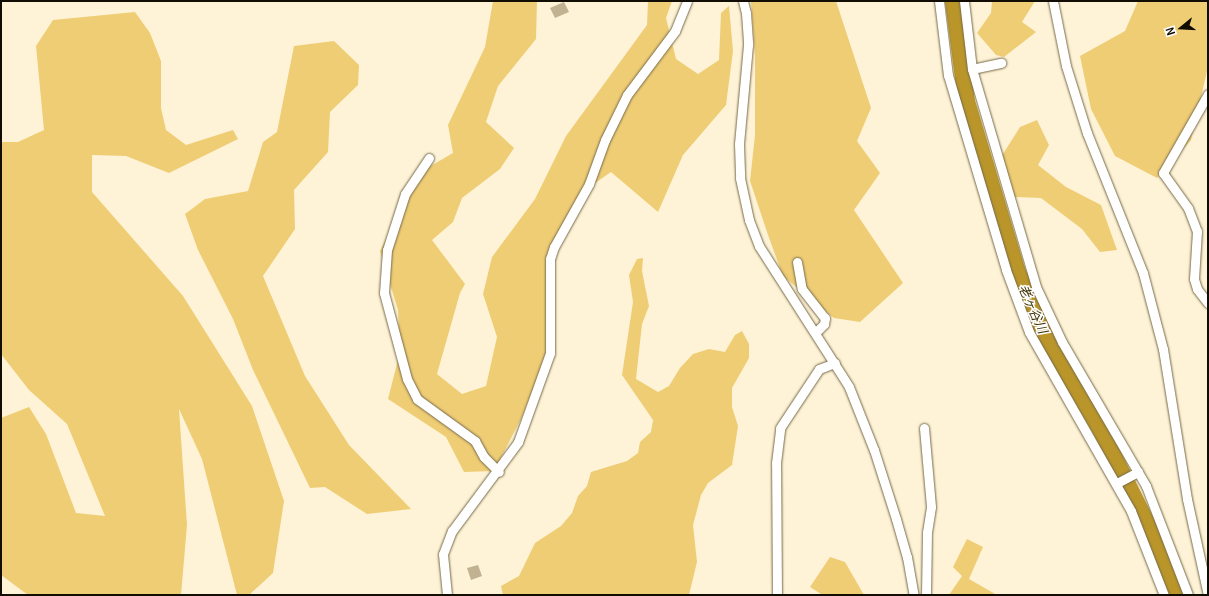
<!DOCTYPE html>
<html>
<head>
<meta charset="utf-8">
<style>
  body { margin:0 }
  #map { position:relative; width:1209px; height:596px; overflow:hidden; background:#fef3d6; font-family:Georgia,"Noto Sans JP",serif }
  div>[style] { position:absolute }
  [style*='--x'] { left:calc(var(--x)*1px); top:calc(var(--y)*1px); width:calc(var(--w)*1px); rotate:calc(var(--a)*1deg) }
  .green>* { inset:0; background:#efcd75 }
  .river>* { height:17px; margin:-8.5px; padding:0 8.5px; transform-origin:8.5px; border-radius:8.5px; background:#ba962a }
  .building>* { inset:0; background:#c1b391 }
  .roads { filter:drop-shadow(0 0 1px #766949) drop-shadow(0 0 1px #766949) }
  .minor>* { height:9px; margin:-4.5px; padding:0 4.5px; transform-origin:4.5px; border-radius:4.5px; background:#fff }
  span { translate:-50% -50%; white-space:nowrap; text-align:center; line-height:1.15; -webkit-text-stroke:3px #fff; paint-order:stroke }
  .water-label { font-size:13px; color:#3f3002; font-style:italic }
  .frame { position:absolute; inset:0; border:2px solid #120d03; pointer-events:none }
  .north { position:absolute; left:1161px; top:8px; width:40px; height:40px; -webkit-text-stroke:3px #fff; paint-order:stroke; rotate:252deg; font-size:11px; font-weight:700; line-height:16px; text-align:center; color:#120d03 }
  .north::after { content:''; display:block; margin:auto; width:14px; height:18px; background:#120d03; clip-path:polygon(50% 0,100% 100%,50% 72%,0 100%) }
</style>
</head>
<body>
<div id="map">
  <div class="green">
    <div style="clip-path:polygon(493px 1px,537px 1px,536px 39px,498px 86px,486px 122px,514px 148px,500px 169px,462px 198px,453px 222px,432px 240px,465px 284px,460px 293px,437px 374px,462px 394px,486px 386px,497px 337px,483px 294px,492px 257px,535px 199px,566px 136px,647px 25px,648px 1px,672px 1px,666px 18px,676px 59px,698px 74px,719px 60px,721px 13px,729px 6px,733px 51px,726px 105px,683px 155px,658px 212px,611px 172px,588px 188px,547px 256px,548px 351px,521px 419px,494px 471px,464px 472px,446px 437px,388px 399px,400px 352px,398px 310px,380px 251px,422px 171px,453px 153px,448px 125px,485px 47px)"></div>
    <div style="clip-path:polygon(751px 1px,836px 1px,871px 108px,857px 141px,880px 173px,854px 210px,903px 283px,860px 322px,834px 318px,783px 276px,768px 235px,750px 181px,755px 135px,755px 55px)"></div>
    <div style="clip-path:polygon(992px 1px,1035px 1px,1022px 22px,1036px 32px,1004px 57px,996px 55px,977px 33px,991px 13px)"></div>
    <div style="clip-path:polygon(1138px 1px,1208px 1px,1208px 67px,1191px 140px,1157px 178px,1115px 156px,1091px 109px,1080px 56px,1125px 31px)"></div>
    <div style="clip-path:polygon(135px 12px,150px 33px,161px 61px,161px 108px,166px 130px,186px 145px,233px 130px,238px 139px,169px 173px,126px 156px,92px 155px,92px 192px,183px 296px,252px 406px,284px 501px,273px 573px,249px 595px,237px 595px,202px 459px,179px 409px,187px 525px,181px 595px,28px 595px,1px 575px,1px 418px,29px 407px,46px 434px,76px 513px,105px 516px,67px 424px,29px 390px,1px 354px,1px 142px,18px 142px,44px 130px,36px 46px,53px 20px)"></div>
    <div style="clip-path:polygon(334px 41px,359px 65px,358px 85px,330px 112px,328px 152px,294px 190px,295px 229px,263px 276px,305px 376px,349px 445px,411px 509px,367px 514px,325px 487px,310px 488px,253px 370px,233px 319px,198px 250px,185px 214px,205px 199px,248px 191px,263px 142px,277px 132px,294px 46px)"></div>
    <div style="clip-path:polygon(1037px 120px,1049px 145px,1038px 165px,1066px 187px,1101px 205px,1117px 250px,1100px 252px,1082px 229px,1041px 198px,1013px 197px,1001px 157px,1020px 127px)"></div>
    <div style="clip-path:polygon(643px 258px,642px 271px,649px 306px,642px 324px,636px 379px,658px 392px,669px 386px,680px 368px,693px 354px,709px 349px,725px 352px,735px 335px,742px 331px,749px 344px,749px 358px,732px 388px,732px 407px,738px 426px,732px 465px,708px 483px,701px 495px,693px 525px,697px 562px,689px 595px,503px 595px,501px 586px,519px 576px,535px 543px,561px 526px,572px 513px,578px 496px,587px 486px,591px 472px,627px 461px,638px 453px,640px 442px,651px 432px,653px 420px,622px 375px,633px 302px,629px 275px,637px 259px)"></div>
    <div style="clip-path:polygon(967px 539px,983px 547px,969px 579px,997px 595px,949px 595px,962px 576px,953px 567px)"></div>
    <div style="clip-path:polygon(830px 557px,845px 562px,864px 595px,821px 594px,810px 587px)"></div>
  </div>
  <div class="river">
    <div style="--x:953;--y:1;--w:101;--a:82.6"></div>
    <div style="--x:966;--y:101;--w:175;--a:73.4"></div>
    <div style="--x:1016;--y:269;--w:71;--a:66.7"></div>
    <div style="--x:1044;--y:334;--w:110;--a:59.5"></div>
    <div style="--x:1100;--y:429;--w:110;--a:63.7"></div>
    <div style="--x:1149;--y:528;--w:72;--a:68.8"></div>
  </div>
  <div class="building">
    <div style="clip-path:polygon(564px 2px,569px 12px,555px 18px,550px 8px)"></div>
    <div style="clip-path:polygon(478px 565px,482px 576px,471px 580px,467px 568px)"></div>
  </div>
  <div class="roads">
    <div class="minor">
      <div style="--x:743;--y:1;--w:12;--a:76"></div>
      <div style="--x:746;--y:13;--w:32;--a:86"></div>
      <div style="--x:748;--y:45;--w:99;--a:95.2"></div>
      <div style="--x:739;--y:144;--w:34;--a:88"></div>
      <div style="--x:740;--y:178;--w:43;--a:77.9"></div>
      <div style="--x:749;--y:220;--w:28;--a:69"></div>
      <div style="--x:759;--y:246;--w:167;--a:57.4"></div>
      <div style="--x:849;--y:387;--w:68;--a:68.4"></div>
      <div style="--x:874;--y:450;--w:72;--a:72.3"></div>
      <div style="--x:896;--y:519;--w:40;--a:74"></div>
      <div style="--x:907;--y:557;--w:39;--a:80"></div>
      <div style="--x:939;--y:1;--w:75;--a:83.1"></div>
      <div style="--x:948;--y:75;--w:203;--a:73.4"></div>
      <div style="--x:1006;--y:270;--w:66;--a:69.6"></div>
      <div style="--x:1029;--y:332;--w:206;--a:60.3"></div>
      <div style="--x:1131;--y:511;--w:90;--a:68.6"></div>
      <div style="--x:964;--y:1;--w:68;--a:83.3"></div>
      <div style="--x:972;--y:69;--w:227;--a:73.6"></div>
      <div style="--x:1036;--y:287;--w:61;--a:64.7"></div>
      <div style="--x:1062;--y:342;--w:167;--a:59.7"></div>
      <div style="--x:1146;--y:486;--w:117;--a:68.9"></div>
      <div style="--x:1053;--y:1;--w:66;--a:78.7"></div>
      <div style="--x:1066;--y:66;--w:70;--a:72.6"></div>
      <div style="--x:1087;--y:133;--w:151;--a:68.2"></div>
      <div style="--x:1143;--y:273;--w:79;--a:75.3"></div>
      <div style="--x:1163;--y:349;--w:152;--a:80.9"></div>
      <div style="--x:1187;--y:499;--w:98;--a:77.7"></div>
      <div style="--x:972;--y:69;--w:30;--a:-12"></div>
      <div style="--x:1208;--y:94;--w:91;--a:119.7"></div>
      <div style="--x:1163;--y:173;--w:43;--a:54.5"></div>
      <div style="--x:1188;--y:208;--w:25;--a:69"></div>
      <div style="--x:1197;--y:231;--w:48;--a:93.6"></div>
      <div style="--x:1194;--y:279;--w:10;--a:73"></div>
      <div style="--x:1197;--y:289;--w:18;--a:52"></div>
      <div style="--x:429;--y:158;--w:43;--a:123.7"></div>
      <div style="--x:405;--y:194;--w:59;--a:107.8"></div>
      <div style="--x:387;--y:250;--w:43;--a:94"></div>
      <div style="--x:384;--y:293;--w:89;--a:75"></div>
      <div style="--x:407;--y:379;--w:22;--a:63"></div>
      <div style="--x:417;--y:399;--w:72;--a:35.9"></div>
      <div style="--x:475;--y:441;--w:18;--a:61"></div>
      <div style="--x:484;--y:457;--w:21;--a:45"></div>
      <div style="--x:797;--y:262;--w:27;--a:80"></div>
      <div style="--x:802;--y:289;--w:37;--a:52"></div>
      <div style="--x:825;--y:318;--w:6;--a:99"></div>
      <div style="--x:824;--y:324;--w:11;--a:135"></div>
      <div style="--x:924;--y:428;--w:79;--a:84.9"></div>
      <div style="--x:931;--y:507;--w:25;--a:99"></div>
      <div style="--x:927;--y:532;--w:63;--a:90.9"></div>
      <div style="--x:1117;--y:483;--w:24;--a:-28"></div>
      <div style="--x:447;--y:595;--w:41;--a:-95.6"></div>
      <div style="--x:443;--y:554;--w:25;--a:-69"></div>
      <div style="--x:452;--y:531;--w:111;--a:-53.4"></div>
      <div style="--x:518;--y:442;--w:95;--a:-70.2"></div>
      <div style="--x:550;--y:353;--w:94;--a:-90"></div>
      <div style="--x:550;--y:259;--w:13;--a:-72"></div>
      <div style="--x:554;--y:247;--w:72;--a:-60.9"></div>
      <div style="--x:589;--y:184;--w:47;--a:-70"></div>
      <div style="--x:605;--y:140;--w:50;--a:-63.9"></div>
      <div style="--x:627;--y:95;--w:80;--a:-53.1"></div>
      <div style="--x:675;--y:31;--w:32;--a:-68"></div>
      <div style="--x:777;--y:595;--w:132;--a:-90.4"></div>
      <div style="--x:776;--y:463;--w:35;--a:-83"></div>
      <div style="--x:780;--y:428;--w:71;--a:-56.5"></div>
      <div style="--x:819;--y:369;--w:17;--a:-21"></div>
    </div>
  </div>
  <div class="water-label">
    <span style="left:1033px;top:309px;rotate:66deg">老ヶ谷川</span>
  </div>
  <div class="frame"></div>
  <div class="north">N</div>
</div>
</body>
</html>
